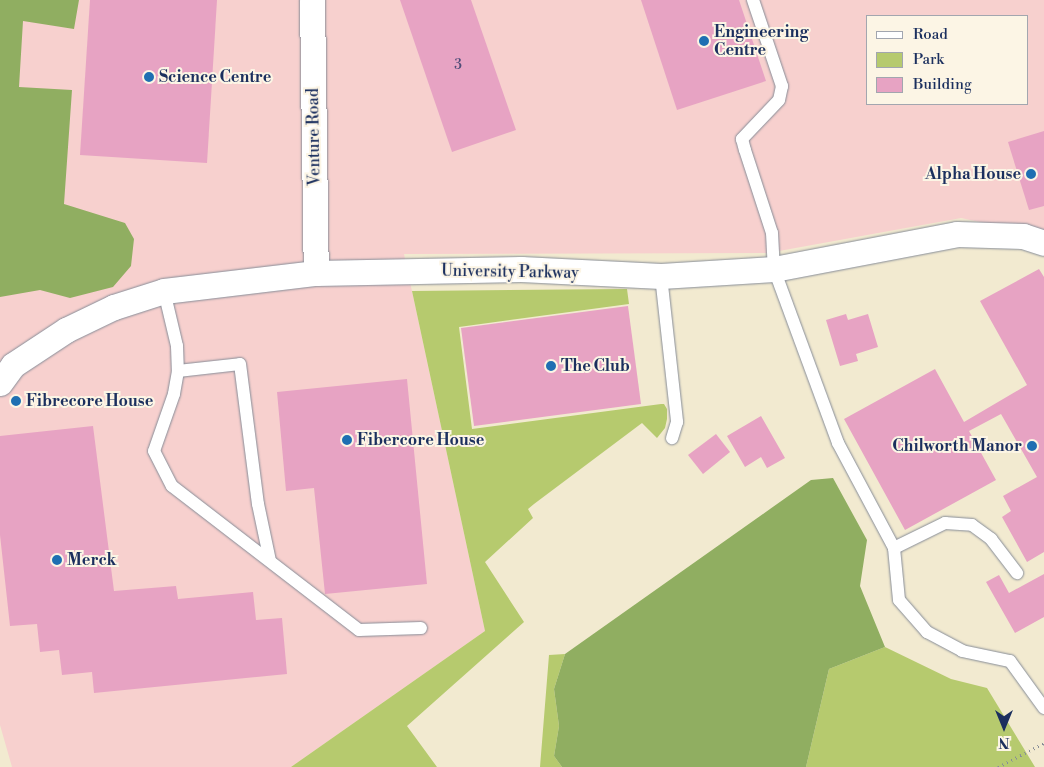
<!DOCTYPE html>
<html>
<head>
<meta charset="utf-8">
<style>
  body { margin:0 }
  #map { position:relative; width:1044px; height:767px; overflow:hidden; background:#f2ead0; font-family:"Libre Bodoni",serif }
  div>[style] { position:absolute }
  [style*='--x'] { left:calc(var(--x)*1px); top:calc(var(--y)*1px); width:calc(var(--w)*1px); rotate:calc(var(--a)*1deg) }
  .built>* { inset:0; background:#f7d0ce }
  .green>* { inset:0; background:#b6ca6e }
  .forest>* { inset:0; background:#90ae61 }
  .building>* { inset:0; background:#e7a3c3 }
  .path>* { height:3px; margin-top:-1.5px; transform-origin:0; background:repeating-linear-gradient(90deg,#868c97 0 1px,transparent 0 5px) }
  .roads { filter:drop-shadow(0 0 1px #868c97) drop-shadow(0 0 1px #868c97) }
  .service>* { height:12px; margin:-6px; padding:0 6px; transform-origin:6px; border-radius:6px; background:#fff }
  .minor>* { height:25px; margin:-12.5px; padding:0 12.5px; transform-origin:12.5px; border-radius:12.5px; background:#fff }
  .dots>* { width:14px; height:14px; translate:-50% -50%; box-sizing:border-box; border:2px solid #fcf5e5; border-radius:50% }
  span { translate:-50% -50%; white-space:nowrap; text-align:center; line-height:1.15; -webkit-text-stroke:4px #fcf5e5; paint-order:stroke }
  .number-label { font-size:14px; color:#4e4c77 }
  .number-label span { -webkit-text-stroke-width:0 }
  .poi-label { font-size:16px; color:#1b2f5e; font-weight:700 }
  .left { translate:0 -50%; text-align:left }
  .right { translate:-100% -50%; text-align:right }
  .street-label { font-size:16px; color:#1b2f5e }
  .legend { position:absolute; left:866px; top:15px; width:162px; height:90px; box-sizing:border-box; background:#fcf5e5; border:1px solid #a2a6af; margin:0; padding:6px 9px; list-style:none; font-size:15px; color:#1b2f5e }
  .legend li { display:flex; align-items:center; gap:10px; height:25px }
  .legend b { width:25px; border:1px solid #a2a6af }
  .north { position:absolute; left:979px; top:702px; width:50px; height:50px; -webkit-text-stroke:4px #fcf5e5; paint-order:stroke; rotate:180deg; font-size:14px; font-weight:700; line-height:20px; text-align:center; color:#1b2f5e }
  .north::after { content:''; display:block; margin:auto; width:18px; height:22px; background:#1b2f5e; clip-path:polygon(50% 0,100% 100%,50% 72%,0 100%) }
</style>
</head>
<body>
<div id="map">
  <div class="built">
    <div style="clip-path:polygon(evenodd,0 0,1044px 0,1044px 236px,961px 218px,768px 253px,404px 254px,485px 631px,291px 767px,12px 767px,0 725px,0 0,868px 16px,1028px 16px,1028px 104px,868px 104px,868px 16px)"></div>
  </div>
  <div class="green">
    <div style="clip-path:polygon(627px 289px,629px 304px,459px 327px,472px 429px,661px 404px,664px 404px,667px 409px,667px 419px,665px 428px,657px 438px,642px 423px,534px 504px,528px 509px,533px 518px,485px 562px,524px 622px,407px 726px,437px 767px,291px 767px,485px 631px,412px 291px)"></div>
    <div style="clip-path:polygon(885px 647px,951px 679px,987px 688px,1035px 767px,806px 767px,829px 669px)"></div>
    <div style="clip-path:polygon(565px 654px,554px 689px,559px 726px,554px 756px,562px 767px,540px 767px,549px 655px)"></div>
  </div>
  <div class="forest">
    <div style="clip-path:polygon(0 0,79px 0,74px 29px,23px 21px,19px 87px,72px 90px,64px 204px,125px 223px,134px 239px,131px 266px,113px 287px,70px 298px,40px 290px,0 297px)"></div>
    <div style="clip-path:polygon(833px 478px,867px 540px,860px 586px,885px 647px,829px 669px,806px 767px,562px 767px,554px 756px,559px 726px,554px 689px,565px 654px,811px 480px)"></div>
  </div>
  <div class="building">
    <div style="clip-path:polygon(90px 0,217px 0,207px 163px,80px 155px)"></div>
    <div style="clip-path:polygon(400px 0,471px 0,516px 130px,452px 152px)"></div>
    <div style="clip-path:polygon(641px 0,739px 0,766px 81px,677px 110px)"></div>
    <div style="clip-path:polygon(1044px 131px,1044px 206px,1029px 210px,1008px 142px)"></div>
    <div style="clip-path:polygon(1039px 269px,1044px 277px,1044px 552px,1027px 562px,1002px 517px,1011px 511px,1003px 496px,1037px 477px,1001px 414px,969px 431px,996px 480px,905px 530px,844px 419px,935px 369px,964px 422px,1027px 385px,980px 301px)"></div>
    <div style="clip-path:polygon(628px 306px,641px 404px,474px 426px,461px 328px)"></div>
    <div style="clip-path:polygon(846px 314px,848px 320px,868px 314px,878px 347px,856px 354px,858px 361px,840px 366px,826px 320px)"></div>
    <div style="clip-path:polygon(407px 379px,427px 584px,325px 594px,314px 488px,286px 491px,277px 392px)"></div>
    <div style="clip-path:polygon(761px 416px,785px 458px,767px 468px,761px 457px,745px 467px,727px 436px)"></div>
    <div style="clip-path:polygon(93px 426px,114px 591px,176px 586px,178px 599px,253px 592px,256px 620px,282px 618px,287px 674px,94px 693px,92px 672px,62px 675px,59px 650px,40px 652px,37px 624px,10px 626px,0 535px,0 436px)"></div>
    <div style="clip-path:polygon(716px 434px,730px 452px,703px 474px,688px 455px)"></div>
    <div style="clip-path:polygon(1044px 574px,1044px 617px,1015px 633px,986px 582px,999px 575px,1009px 593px)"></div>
  </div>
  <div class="path">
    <div style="--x:998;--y:767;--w:52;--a:-27.6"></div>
  </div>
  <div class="roads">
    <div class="service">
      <div style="--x:753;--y:0;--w:91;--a:71.4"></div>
      <div style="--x:782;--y:86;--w:14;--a:102"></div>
      <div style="--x:779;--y:100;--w:54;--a:133.5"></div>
      <div style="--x:742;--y:139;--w:11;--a:75"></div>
      <div style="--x:745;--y:150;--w:87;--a:72"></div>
      <div style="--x:772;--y:233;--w:36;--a:87"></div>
      <div style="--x:774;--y:269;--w:185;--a:69.8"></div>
      <div style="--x:838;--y:443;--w:119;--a:61.9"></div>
      <div style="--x:894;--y:548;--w:52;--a:84.5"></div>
      <div style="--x:899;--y:600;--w:43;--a:48.8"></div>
      <div style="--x:927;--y:632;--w:40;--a:28"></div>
      <div style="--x:962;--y:651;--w:49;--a:11.8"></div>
      <div style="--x:1010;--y:661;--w:58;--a:54.1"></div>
      <div style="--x:661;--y:276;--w:147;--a:83.7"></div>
      <div style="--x:677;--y:422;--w:17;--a:107"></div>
      <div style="--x:164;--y:291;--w:57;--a:76.7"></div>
      <div style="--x:177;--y:346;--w:25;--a:88"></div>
      <div style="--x:178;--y:371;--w:23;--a:100"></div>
      <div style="--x:174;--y:394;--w:60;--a:109.3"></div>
      <div style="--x:154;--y:451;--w:39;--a:63"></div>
      <div style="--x:172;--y:486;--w:236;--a:37.6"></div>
      <div style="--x:359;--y:630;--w:62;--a:-1.8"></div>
      <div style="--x:178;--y:371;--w:62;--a:-6.4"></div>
      <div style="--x:240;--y:364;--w:141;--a:82.7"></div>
      <div style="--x:258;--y:504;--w:58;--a:78.1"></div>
      <div style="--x:894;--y:548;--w:57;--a:-26.1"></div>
      <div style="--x:945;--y:523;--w:27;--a:4"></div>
      <div style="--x:972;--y:525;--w:24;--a:36"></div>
      <div style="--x:991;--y:539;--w:43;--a:52.6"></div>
    </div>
    <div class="minor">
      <div style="--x:312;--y:0;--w:273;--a:89.2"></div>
      <div style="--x:0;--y:383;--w:22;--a:-54"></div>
      <div style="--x:13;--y:365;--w:64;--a:-33.4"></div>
      <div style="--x:66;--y:330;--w:53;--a:-25.6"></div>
      <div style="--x:114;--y:307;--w:52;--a:-17.7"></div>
      <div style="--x:164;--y:291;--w:153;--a:-6.8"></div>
      <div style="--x:316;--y:273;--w:205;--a:-1.1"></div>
      <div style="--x:521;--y:269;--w:140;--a:2.9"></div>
      <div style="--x:661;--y:276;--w:113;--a:-3.5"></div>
      <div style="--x:774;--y:269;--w:186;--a:-10.8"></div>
      <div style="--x:957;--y:234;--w:66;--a:1.7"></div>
      <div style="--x:1023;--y:236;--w:22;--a:18"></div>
    </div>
  </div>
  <div class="dots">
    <div style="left:704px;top:41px;background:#1f6fb2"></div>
    <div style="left:149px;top:77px;background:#1f6fb2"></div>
    <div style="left:1031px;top:174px;background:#1f6fb2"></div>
    <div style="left:551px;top:366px;background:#1f6fb2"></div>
    <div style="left:16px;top:401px;background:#1f6fb2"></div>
    <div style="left:347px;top:440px;background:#1f6fb2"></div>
    <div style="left:1032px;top:446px;background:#1f6fb2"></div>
    <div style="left:57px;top:560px;background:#1f6fb2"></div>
  </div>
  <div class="number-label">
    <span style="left:458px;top:65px">3</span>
  </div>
  <div class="poi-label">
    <span class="left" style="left:714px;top:41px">Engineering<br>Centre</span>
    <span class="left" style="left:159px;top:77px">Science Centre</span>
    <span class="right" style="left:1021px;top:174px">Alpha House</span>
    <span class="left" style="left:561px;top:366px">The Club</span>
    <span class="left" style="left:26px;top:401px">Fibrecore House</span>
    <span class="left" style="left:357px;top:440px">Fibercore House</span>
    <span class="right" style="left:1022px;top:446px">Chilworth Manor</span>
    <span class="left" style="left:67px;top:560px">Merck</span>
  </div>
  <div class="street-label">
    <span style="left:314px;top:137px;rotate:-91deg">Venture Road</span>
    <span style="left:510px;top:272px;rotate:1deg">University Parkway</span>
  </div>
  <ul class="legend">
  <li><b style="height:6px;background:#fff"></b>Road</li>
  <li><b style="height:14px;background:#b6ca6e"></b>Park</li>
  <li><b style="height:14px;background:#e7a3c3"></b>Building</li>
  </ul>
  <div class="north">N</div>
</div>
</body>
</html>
